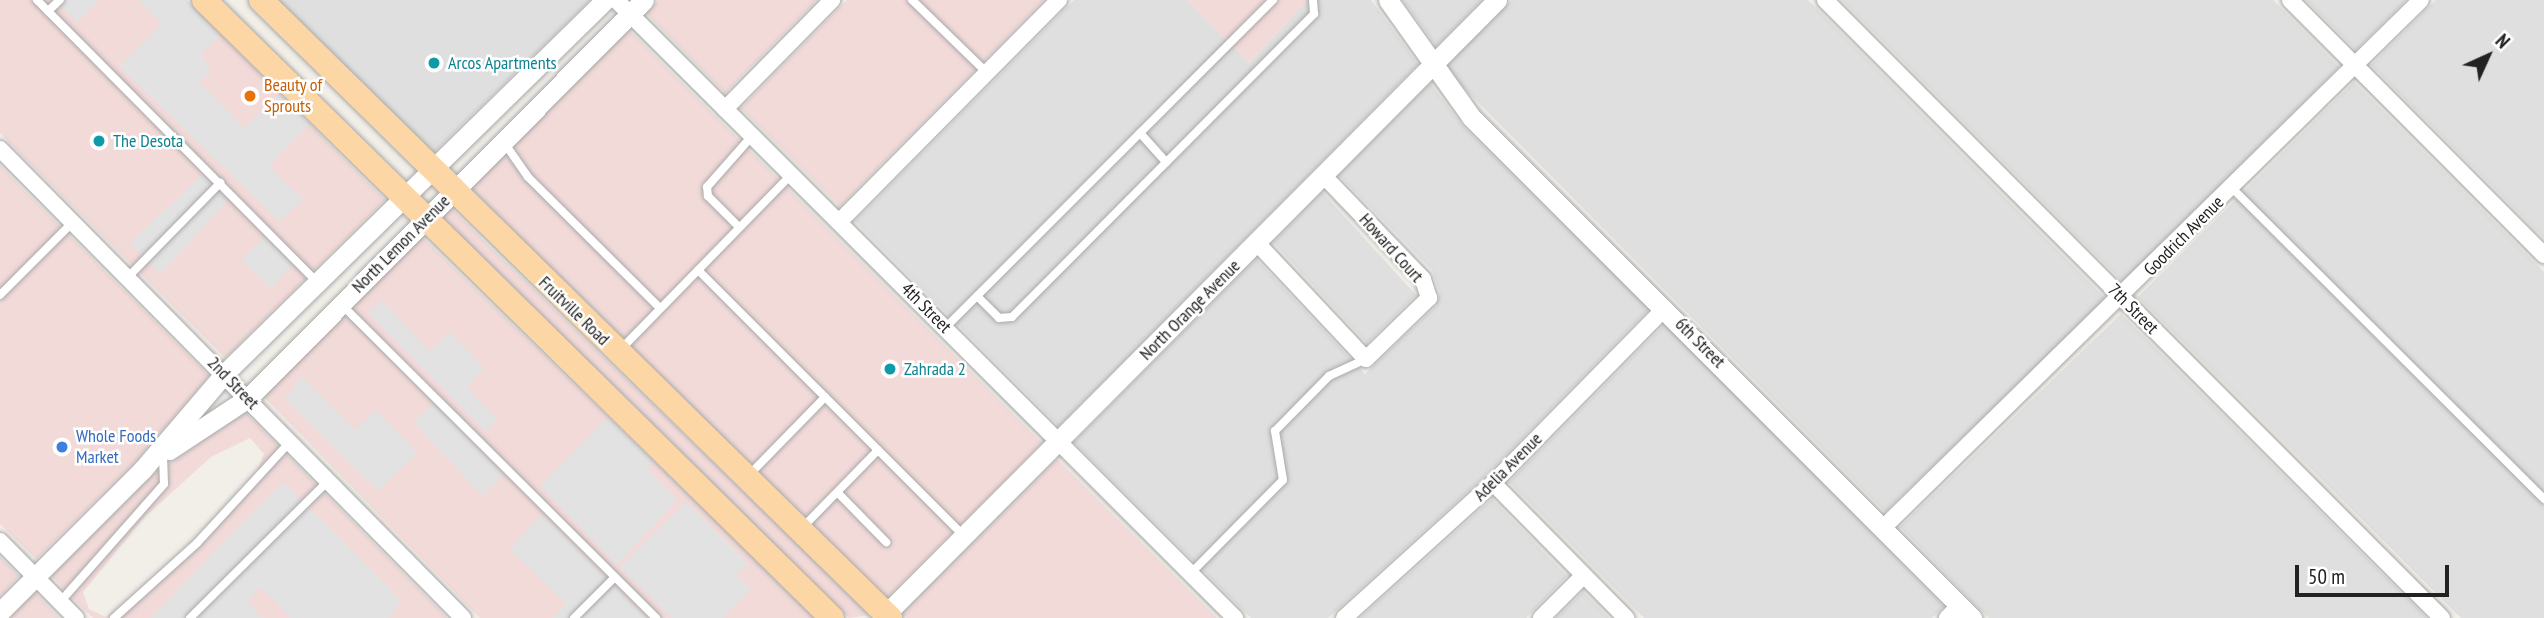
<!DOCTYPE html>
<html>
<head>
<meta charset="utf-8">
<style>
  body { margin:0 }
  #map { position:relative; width:2544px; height:618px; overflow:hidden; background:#f2efe9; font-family:"PT Sans Narrow",sans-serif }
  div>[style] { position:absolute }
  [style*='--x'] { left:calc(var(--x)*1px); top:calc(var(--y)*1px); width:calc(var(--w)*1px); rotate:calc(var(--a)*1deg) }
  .residential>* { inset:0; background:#e0dfdf }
  .commercial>* { inset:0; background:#f2dad9 }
  .parking>* { inset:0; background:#e2e2e2 }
  .roads { filter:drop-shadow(0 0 2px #a9a9a9) drop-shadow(0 0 2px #a9a9a9) }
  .service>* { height:8px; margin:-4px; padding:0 4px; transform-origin:4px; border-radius:4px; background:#fff }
  .minor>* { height:16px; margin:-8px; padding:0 8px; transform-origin:8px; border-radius:8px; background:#fff }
  .tertiary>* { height:19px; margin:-9.5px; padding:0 9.5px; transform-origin:9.5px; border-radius:9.5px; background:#fff }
  .primary>* { height:24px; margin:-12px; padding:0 12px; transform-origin:12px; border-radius:12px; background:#fcd6a4 }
  .dots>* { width:19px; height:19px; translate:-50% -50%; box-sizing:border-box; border:4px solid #fff; border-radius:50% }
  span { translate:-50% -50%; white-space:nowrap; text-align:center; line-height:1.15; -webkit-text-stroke:5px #fff; paint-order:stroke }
  .culture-label { font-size:18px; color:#0d838f }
  .left { translate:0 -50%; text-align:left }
  .food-label { font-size:18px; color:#c56008 }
  .street-label { font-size:18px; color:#222 }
  .shop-label { font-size:18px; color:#366cbe }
  .north { position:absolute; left:2453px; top:21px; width:70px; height:70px; -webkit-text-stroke:5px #fff; paint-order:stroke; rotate:45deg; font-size:19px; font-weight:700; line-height:28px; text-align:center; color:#222 }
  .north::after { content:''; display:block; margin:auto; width:24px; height:32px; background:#222; clip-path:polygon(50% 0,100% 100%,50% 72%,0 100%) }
  .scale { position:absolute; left:2295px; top:565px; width:154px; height:32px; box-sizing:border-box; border:4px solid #222; border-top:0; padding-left:9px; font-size:21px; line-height:24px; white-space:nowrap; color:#222; -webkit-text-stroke:5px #fff; paint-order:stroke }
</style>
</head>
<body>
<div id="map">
  <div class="residential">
    <div style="clip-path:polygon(278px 0,590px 0,432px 154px)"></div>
    <div style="clip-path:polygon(1074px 0,1187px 0,1249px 63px,1307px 0,1371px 0,1418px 64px,1059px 426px,855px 221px)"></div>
    <div style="clip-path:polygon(1403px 0,1482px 0,1436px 46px)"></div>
    <div style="clip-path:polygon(1512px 0,1808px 0,2106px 299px,1885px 512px,1455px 79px,1447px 65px)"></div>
    <div style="clip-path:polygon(1842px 0,2273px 0,2339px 67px,2123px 282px)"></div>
    <div style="clip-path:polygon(2306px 0,2406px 0,2356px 50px)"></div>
    <div style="clip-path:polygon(2436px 0,2544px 0,2544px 238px,2371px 65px)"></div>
    <div style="clip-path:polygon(2354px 82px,2544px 272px,2544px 618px,2461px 618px,2138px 297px)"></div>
    <div style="clip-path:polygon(1430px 83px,1462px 125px,1649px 309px,1486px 475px,1328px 618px,1251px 618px,1074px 442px,1256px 259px,1365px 374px,1436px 306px,1440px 293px,1432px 270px,1339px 175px)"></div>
    <div style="clip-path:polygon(1322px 192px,1416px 295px,1367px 343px,1273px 242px)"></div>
    <div style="clip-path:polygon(2121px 314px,2427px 618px,1989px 618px,1900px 527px)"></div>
    <div style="clip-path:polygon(1665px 324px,1944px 606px,1932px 618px,1644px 618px,1509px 482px)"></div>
    <div style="clip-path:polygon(1492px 499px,1567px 576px,1526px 618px,1360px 618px)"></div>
    <div style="clip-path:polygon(1583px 592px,1609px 618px,1556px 618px)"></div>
  </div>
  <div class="commercial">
    <div style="clip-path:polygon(0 0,187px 0,385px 200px,225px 358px,0 133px)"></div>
    <div style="clip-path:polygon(659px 0,817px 0,725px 93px,646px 13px)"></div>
    <div style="clip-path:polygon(847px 0,1044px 0,840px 206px,741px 108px)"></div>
    <div style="clip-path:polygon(1187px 0,1307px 0,1249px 63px)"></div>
    <div style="clip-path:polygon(629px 30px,1042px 443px,887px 598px,468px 191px)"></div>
    <div style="clip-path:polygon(0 166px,209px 376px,136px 461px,36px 559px,0 524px)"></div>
    <div style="clip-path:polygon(451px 208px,486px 243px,870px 615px,849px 618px,439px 220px)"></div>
    <div style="clip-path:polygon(422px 237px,731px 536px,815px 618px,480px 618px,264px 397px)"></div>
    <div style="clip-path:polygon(evenodd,245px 412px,447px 618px,93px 618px,69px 594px,51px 575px,150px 477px,245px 412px,250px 438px,264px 454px,255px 476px,162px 578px,106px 617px,89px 609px,83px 592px,145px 517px,211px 457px,250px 438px)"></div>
    <div style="clip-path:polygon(1057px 459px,1217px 618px,907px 618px,902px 613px)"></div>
    <div style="clip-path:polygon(0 557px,19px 576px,0 596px)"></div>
    <div style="clip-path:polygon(34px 592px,59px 618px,9px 618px)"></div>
  </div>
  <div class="parking">
    <div style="clip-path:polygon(56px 0,99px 0,77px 22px)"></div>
    <div style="clip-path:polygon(138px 0,186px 0,220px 35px,201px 54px,211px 70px,199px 82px,244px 128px,279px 94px,309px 125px,269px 166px,303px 199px,280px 222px,119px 66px,162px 24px)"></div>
    <div style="clip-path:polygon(202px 174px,227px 201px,161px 274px,130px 244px)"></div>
    <div style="clip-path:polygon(265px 237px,293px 264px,271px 289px,242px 260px)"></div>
    <div style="clip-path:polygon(381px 300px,430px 351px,449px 332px,484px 368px,467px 387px,497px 418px,486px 432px,368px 313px)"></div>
    <div style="clip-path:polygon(301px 375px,355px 430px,376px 410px,417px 453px,378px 491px,286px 399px)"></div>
    <div style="clip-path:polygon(434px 403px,504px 475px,483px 496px,413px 422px)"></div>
    <div style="clip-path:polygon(607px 418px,653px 462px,647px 469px,677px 500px,617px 565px,540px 486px)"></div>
    <div style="clip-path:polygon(283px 482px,402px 602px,388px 618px,290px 618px,260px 587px,247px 601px,263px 618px,150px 618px)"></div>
    <div style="clip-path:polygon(686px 502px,748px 564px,736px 575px,751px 589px,723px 618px,672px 618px,620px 567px)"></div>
    <div style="clip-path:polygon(542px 514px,646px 618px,552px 618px,566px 604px,509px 549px)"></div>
  </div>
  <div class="roads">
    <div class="service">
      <div style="--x:37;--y:0;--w:396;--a:45.2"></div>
      <div style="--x:912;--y:0;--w:105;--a:44.2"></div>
      <div style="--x:48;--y:11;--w:16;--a:-43"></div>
      <div style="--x:1140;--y:133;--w:39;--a:48"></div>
      <div style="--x:503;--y:141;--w:44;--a:55.2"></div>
      <div style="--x:528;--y:177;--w:186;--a:44.8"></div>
      <div style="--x:2232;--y:188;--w:441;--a:44.9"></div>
      <div style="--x:739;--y:227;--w:44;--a:-135"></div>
      <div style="--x:708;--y:196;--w:9;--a:-96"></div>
      <div style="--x:707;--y:187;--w:68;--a:-48.6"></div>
      <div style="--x:698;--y:270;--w:376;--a:45"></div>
      <div style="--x:128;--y:277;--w:132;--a:-45.6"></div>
      <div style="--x:0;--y:295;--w:103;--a:-45"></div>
      <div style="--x:977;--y:296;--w:31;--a:45"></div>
      <div style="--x:999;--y:318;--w:13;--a:-4"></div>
      <div style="--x:1012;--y:317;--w:428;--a:-45.1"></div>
      <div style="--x:1314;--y:14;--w:14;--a:-94"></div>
      <div style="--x:341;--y:304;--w:445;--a:44.9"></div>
      <div style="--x:945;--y:328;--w:464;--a:-45"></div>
      <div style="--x:622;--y:348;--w:242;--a:-45.7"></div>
      <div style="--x:749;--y:475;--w:109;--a:-45.7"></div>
      <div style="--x:838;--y:493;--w:69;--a:45.6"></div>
      <div style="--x:802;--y:528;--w:109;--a:-45.7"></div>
      <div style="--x:1190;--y:574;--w:132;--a:-45.3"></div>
      <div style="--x:1283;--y:480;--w:50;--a:-99.3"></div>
      <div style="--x:1275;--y:431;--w:77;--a:-45.5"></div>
      <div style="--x:1329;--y:376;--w:41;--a:-24.7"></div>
      <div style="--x:60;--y:602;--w:157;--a:-48.6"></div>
      <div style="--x:164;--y:484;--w:30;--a:-92"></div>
      <div style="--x:114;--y:618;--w:112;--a:-42.1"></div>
      <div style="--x:197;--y:543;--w:137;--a:-47.4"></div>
      <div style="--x:190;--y:618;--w:194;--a:-44.8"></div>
      <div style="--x:574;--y:618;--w:58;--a:-45"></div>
    </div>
    <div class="minor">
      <div style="--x:616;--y:0;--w:875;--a:44.95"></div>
      <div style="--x:1825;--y:0;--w:873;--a:45.05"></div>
      <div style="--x:2290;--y:0;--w:360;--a:45.1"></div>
      <div style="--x:725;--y:109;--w:153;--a:-45.5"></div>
      <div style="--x:0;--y:149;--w:659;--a:45.37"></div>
      <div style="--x:839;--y:222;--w:313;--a:-45.3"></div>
      <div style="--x:1257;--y:243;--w:159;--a:46.8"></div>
      <div style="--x:1366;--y:359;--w:88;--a:-44.1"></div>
      <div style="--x:1429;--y:298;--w:20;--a:-108"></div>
      <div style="--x:1423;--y:279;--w:144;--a:-133.9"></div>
      <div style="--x:1493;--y:483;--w:190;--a:45.4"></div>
      <div style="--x:1884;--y:527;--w:752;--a:-44.46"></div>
      <div style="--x:0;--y:541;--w:108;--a:45.4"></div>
      <div style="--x:1344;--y:618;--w:201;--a:-42.2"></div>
      <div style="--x:1493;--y:483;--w:245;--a:-45.5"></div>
      <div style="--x:1541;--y:618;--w:59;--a:-45"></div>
      <div style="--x:1947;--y:618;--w:18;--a:-45"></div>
    </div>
    <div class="tertiary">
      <div style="--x:1388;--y:0;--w:143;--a:54.6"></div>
      <div style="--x:1471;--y:117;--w:709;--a:45"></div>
      <div style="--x:169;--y:450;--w:95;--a:-33.4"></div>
      <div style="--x:248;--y:398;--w:561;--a:-45.14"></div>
      <div style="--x:0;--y:612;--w:202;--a:-45"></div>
      <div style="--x:143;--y:469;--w:125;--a:-49.5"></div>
      <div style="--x:224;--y:374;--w:534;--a:-44.47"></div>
      <div style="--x:882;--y:618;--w:872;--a:-45.14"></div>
    </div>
    <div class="primary">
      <div style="--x:204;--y:0;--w:881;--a:44.54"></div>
      <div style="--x:261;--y:0;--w:882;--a:44.49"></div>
    </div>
  </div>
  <div class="dots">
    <div style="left:434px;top:63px;background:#0f9aa8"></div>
    <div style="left:250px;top:96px;background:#e8710a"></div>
    <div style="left:99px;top:141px;background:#0f9aa8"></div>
    <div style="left:890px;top:369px;background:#0f9aa8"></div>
    <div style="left:62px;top:447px;background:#3f7fe0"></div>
  </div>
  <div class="culture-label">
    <span class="left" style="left:448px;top:63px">Arcos Apartments</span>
    <span class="left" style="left:113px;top:141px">The Desota</span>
    <span class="left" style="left:904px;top:369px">Zahrada 2</span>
  </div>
  <div class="food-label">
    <span class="left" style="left:264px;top:96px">Beauty of<br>Sprouts</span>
  </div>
  <div class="street-label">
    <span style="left:2184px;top:236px;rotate:-45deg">Goodrich Avenue</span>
    <span style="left:401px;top:244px;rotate:-45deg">North Lemon Avenue</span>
    <span style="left:1391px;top:248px;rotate:48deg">Howard Court</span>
    <span style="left:926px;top:308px;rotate:45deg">4th Street</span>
    <span style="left:2133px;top:309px;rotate:45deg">7th Street</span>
    <span style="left:1190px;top:310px;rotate:-45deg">North Orange Avenue</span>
    <span style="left:574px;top:311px;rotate:44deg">Fruitville Road</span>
    <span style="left:1700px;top:343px;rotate:45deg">6th Street</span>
    <span style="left:233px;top:383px;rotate:46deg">2nd Street</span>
    <span style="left:1508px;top:467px;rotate:-45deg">Adelia Avenue</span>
  </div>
  <div class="shop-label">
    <span class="left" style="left:76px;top:447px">Whole Foods<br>Market</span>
  </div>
  <div class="north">N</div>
  <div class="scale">50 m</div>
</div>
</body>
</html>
